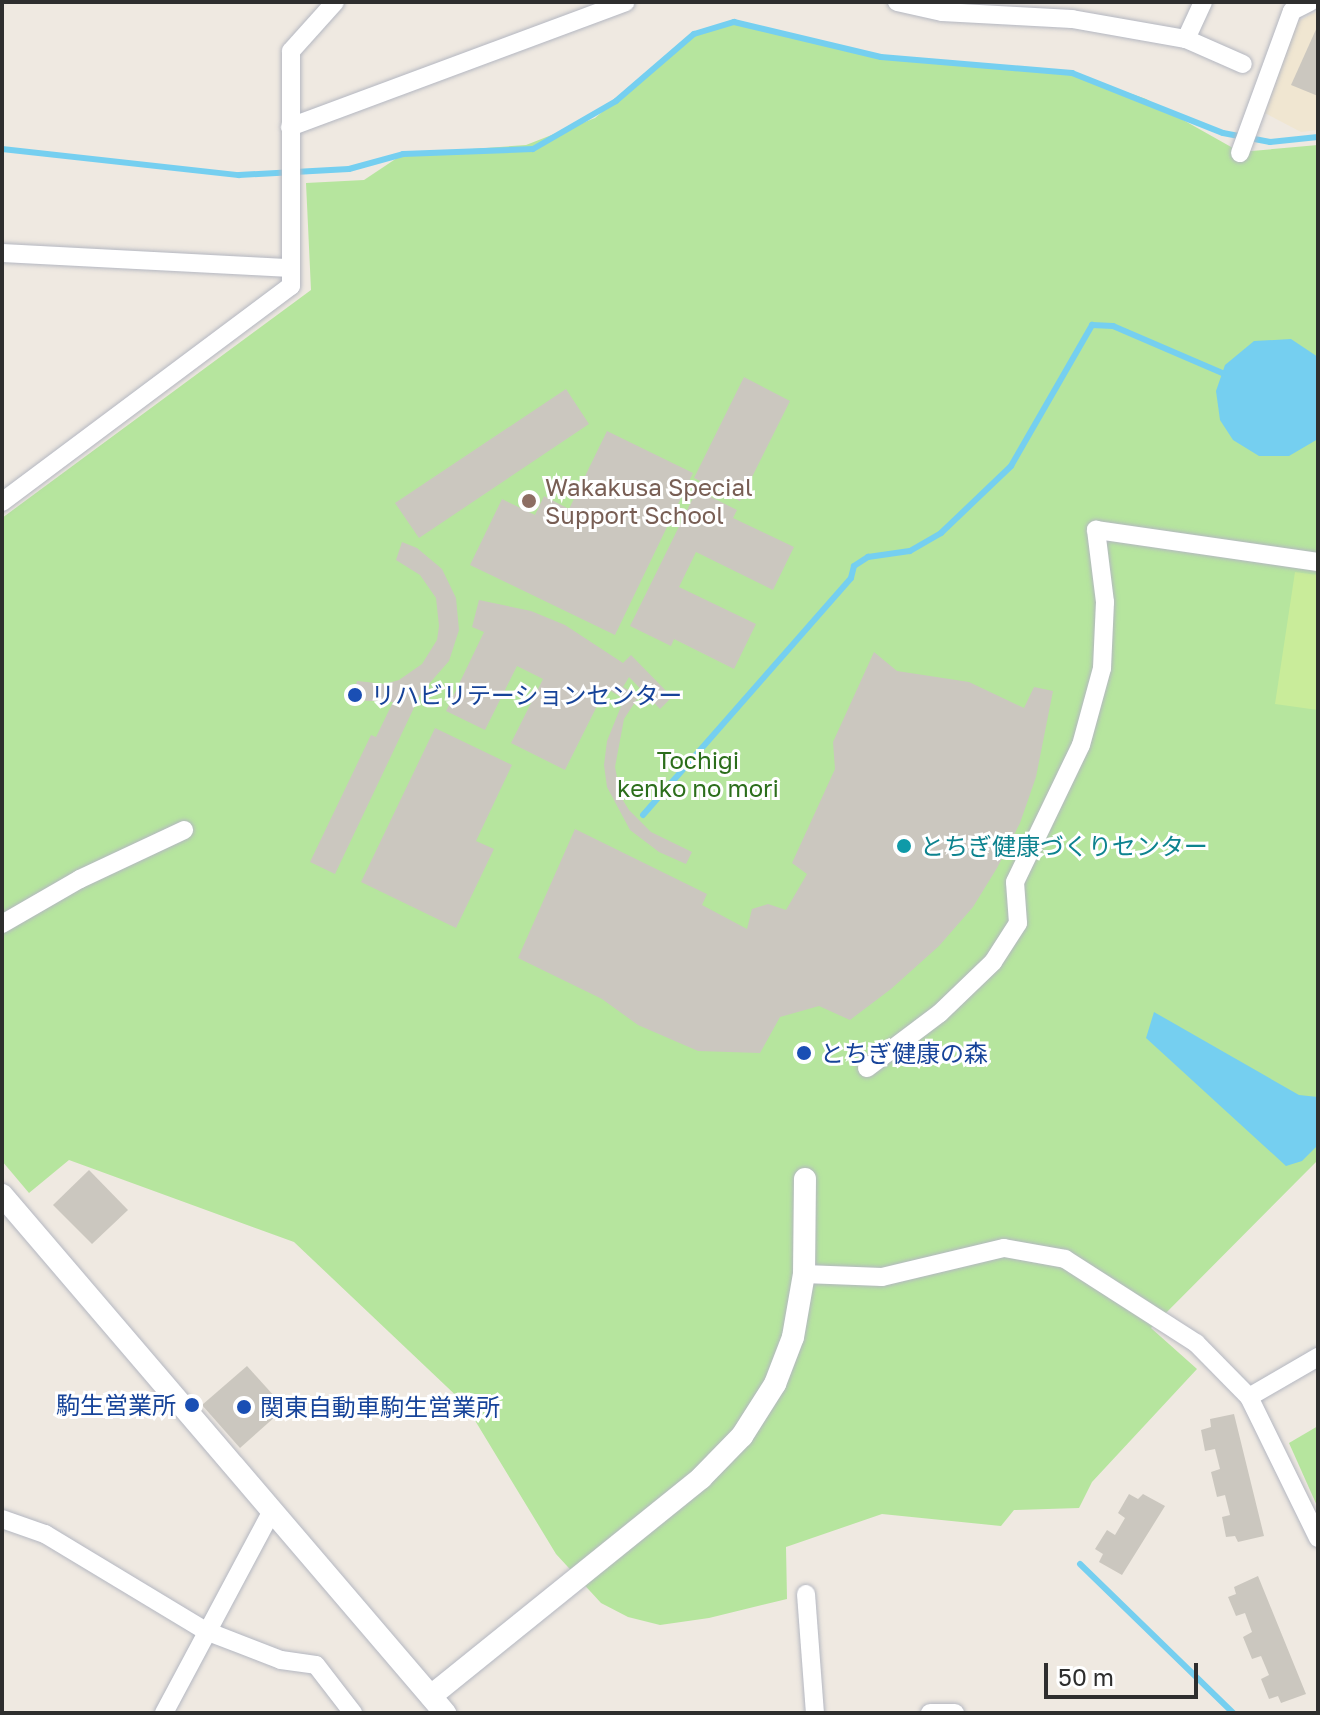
<!DOCTYPE html>
<html>
<head>
<meta charset="utf-8">
<style>
  body { margin:0 }
  #map { position:relative; width:1320px; height:1715px; overflow:hidden; background:#efe9e1; font-family:"Golos Text","Noto Sans JP",sans-serif }
  div>[style] { position:absolute }
  [style*='--x'] { left:calc(var(--x)*1px); top:calc(var(--y)*1px); width:calc(var(--w)*1px); rotate:calc(var(--a)*1deg) }
  .education>* { inset:0; background:#f0e6d1 }
  .green>* { inset:0; background:#b6e59e }
  .pitch>* { inset:0; background:#c9ec9a }
  .water>* { inset:0; background:#75cff0 }
  .stream>* { height:6px; margin:-3px; padding:0 3px; transform-origin:3px; border-radius:3px; background:#75cff0 }
  .building>* { inset:0; background:#cbc7bf }
  .roads { filter:drop-shadow(0 0 2px #b4b7c1) drop-shadow(0 0 2px #b4b7c1) }
  .minor>* { height:18px; margin:-9px; padding:0 9px; transform-origin:9px; border-radius:9px; background:#fff }
  .tertiary>* { height:22px; margin:-11px; padding:0 11px; transform-origin:11px; border-radius:11px; background:#fff }
  .dots>* { width:22px; height:22px; translate:-50% -50%; box-sizing:border-box; border:4px solid #fff; border-radius:50% }
  span { translate:-50% -50%; white-space:nowrap; text-align:center; line-height:1.15; -webkit-text-stroke:6px #fff; paint-order:stroke }
  .education-label { font-size:24px; color:#785e54 }
  .left { translate:0 -50%; text-align:left }
  .transit-label { font-size:24px; color:#164399 }
  .right { translate:-100% -50%; text-align:right }
  .park-label { font-size:24px; color:#2c6e1b }
  .culture-label { font-size:24px; color:#0d838f }
  .frame { position:absolute; inset:0; border:4px solid #2e2e2e; pointer-events:none }
  .scale { position:absolute; left:1044px; top:1663px; width:154px; height:36px; box-sizing:border-box; border:4px solid #2e2e2e; border-top:0; padding-left:10px; font-size:24px; line-height:28px; white-space:nowrap; color:#2e2e2e; -webkit-text-stroke:6px #fff; paint-order:stroke }
</style>
</head>
<body>
<div id="map">
  <div class="education">
    <div style="clip-path:polygon(1318px 11px,1318px 130px,1301px 132px,1265px 113px,1297px 22px)"></div>
  </div>
  <div class="green">
    <div style="clip-path:polygon(734px 22px,881px 57px,1072px 73px,1146px 99px,1240px 152px,1318px 145px,1318px 1160px,1151px 1328px,1197px 1369px,1092px 1482px,1079px 1508px,1014px 1510px,1001px 1526px,882px 1514px,786px 1547px,787px 1599px,709px 1618px,660px 1625px,628px 1617px,601px 1603px,556px 1554px,465px 1404px,294px 1242px,69px 1160px,29px 1193px,2px 1161px,2px 518px,311px 290px,306px 183px,364px 180px,403px 154px,526px 145px,595px 118px,694px 34px)"></div>
    <div style="clip-path:polygon(1318px 1426px,1318px 1508px,1289px 1443px)"></div>
  </div>
  <div class="pitch">
    <div style="clip-path:polygon(1295px 572px,1318px 575px,1318px 710px,1275px 704px)"></div>
  </div>
  <div class="water">
    <div style="clip-path:polygon(1291px 339px,1318px 357px,1318px 439px,1289px 456px,1259px 456px,1233px 440px,1220px 420px,1216px 391px,1225px 365px,1254px 341px)"></div>
    <div style="clip-path:polygon(1154px 1012px,1299px 1095px,1318px 1097px,1318px 1145px,1302px 1161px,1286px 1166px,1146px 1038px)"></div>
  </div>
  <div class="stream">
    <div style="--x:2;--y:149;--w:238;--a:6.3"></div>
    <div style="--x:239;--y:175;--w:110;--a:-3.1"></div>
    <div style="--x:349;--y:169;--w:56;--a:-15.5"></div>
    <div style="--x:403;--y:154;--w:130;--a:-2.2"></div>
    <div style="--x:533;--y:149;--w:96;--a:-30"></div>
    <div style="--x:616;--y:101;--w:103;--a:-40.7"></div>
    <div style="--x:694;--y:34;--w:42;--a:-16.7"></div>
    <div style="--x:734;--y:22;--w:151;--a:13.4"></div>
    <div style="--x:881;--y:57;--w:192;--a:4.8"></div>
    <div style="--x:1072;--y:73;--w:162;--a:21.7"></div>
    <div style="--x:1223;--y:133;--w:48;--a:10.8"></div>
    <div style="--x:1270;--y:142;--w:48;--a:-5.9"></div>
    <div style="--x:643;--y:815;--w:315;--a:-48.7"></div>
    <div style="--x:851;--y:578;--w:12;--a:-76"></div>
    <div style="--x:854;--y:566;--w:17;--a:-33"></div>
    <div style="--x:868;--y:557;--w:42;--a:-8.1"></div>
    <div style="--x:910;--y:551;--w:36;--a:-30"></div>
    <div style="--x:941;--y:533;--w:97;--a:-43.7"></div>
    <div style="--x:1011;--y:466;--w:163;--a:-60.1"></div>
    <div style="--x:1092;--y:325;--w:21;--a:3"></div>
    <div style="--x:1113;--y:326;--w:119;--a:23.3"></div>
    <div style="--x:1080;--y:1564;--w:214;--a:44.2"></div>
  </div>
  <div class="building">
    <div style="clip-path:polygon(1318px 25px,1318px 96px,1291px 85px)"></div>
    <div style="clip-path:polygon(744px 377px,790px 401px,740px 501px,694px 478px)"></div>
    <div style="clip-path:polygon(566px 389px,589px 424px,419px 538px,395px 503px)"></div>
    <div style="clip-path:polygon(607px 431px,693px 473px,615px 635px,470px 565px,502px 499px,535px 515px,544px 496px,569px 509px)"></div>
    <div style="clip-path:polygon(697px 490px,737px 510px,733px 518px,794px 547px,773px 590px,696px 552px,679px 587px,756px 624px,734px 669px,674px 639px,671px 646px,630px 626px)"></div>
    <div style="clip-path:polygon(402px 542px,417px 548px,442px 569px,456px 598px,459px 630px,449px 661px,421px 693px,335px 874px,310px 862px,371px 735px,376px 737px,393px 702px,351px 700px,357px 681px,385px 684px,399px 680px,422px 664px,437px 640px,439px 626px,436px 598px,420px 575px,396px 560px)"></div>
    <div style="clip-path:polygon(479px 600px,531px 611px,565px 625px,623px 663px,631px 655px,672px 697px,660px 709px,629px 677px,623px 687px,639px 696px,624px 719px,615px 767px,621px 797px,629px 810px,651px 832px,692px 852px,686px 864px,659px 852px,630px 830px,607px 787px,604px 765px,607px 741px,624px 699px,606px 688px,565px 770px,511px 743px,543px 679px,517px 666px,485px 730px,446px 711px,484px 632px,472px 627px)"></div>
    <div style="clip-path:polygon(874px 652px,897px 671px,969px 682px,1024px 708px,1034px 687px,1053px 691px,1036px 777px,1020px 823px,997px 868px,973px 907px,939px 946px,891px 989px,850px 1020px,819px 1006px,780px 1017px,760px 1053px,698px 1051px,638px 1025px,602px 999px,518px 958px,575px 829px,707px 894px,702px 905px,747px 929px,752px 909px,768px 904px,786px 910px,807px 874px,792px 863px,835px 769px,833px 742px)"></div>
    <div style="clip-path:polygon(435px 728px,512px 765px,476px 841px,494px 849px,456px 928px,361px 882px)"></div>
    <div style="clip-path:polygon(89px 1170px,128px 1210px,92px 1244px,53px 1205px)"></div>
    <div style="clip-path:polygon(247px 1366px,285px 1408px,240px 1448px,202px 1405px)"></div>
    <div style="clip-path:polygon(1234px 1414px,1264px 1536px,1238px 1542px,1235px 1536px,1226px 1537px,1222px 1517px,1230px 1515px,1225px 1495px,1217px 1497px,1211px 1472px,1220px 1469px,1215px 1449px,1205px 1451px,1201px 1430px,1211px 1427px,1210px 1419px)"></div>
    <div style="clip-path:polygon(1129px 1494px,1138px 1499px,1143px 1494px,1165px 1506px,1122px 1575px,1099px 1562px,1103px 1554px,1095px 1549px,1107px 1530px,1115px 1535px,1125px 1518px,1118px 1513px)"></div>
    <div style="clip-path:polygon(1258px 1576px,1306px 1694px,1281px 1703px,1278px 1696px,1269px 1699px,1261px 1679px,1269px 1675px,1261px 1656px,1252px 1659px,1243px 1637px,1252px 1632px,1245px 1613px,1236px 1616px,1228px 1597px,1236px 1594px,1234px 1587px)"></div>
  </div>
  <div class="roads">
    <div class="minor">
      <div style="--x:897;--y:2;--w:46;--a:12.5"></div>
      <div style="--x:942;--y:12;--w:130;--a:3.1"></div>
      <div style="--x:1072;--y:19;--w:116;--a:10"></div>
      <div style="--x:1186;--y:39;--w:62;--a:23.7"></div>
      <div style="--x:1186;--y:39;--w:41;--a:-65.3"></div>
      <div style="--x:290;--y:127;--w:358;--a:-20.4"></div>
      <div style="--x:1240;--y:153;--w:151;--a:-69.9"></div>
      <div style="--x:1292;--y:11;--w:20;--a:-27"></div>
      <div style="--x:2;--y:253;--w:289;--a:3"></div>
      <div style="--x:2;--y:502;--w:361;--a:-36.8"></div>
      <div style="--x:291;--y:286;--w:235;--a:-90"></div>
      <div style="--x:291;--y:51;--w:66;--a:-48.1"></div>
      <div style="--x:2;--y:924;--w:90;--a:-30"></div>
      <div style="--x:80;--y:879;--w:115;--a:-25.2"></div>
      <div style="--x:867;--y:1068;--w:91;--a:-37"></div>
      <div style="--x:940;--y:1013;--w:74;--a:-43.9"></div>
      <div style="--x:993;--y:962;--w:46;--a:-57.3"></div>
      <div style="--x:1018;--y:923;--w:41;--a:-94.2"></div>
      <div style="--x:1015;--y:882;--w:152;--a:-64.3"></div>
      <div style="--x:1081;--y:745;--w:80;--a:-74.7"></div>
      <div style="--x:1102;--y:668;--w:66;--a:-87.4"></div>
      <div style="--x:1105;--y:602;--w:73;--a:-97.1"></div>
      <div style="--x:1096;--y:530;--w:224;--a:8.2"></div>
      <div style="--x:804;--y:1274;--w:78;--a:2.2"></div>
      <div style="--x:882;--y:1277;--w:125;--a:-13.4"></div>
      <div style="--x:1004;--y:1248;--w:62;--a:10.2"></div>
      <div style="--x:1065;--y:1259;--w:156;--a:32.7"></div>
      <div style="--x:1196;--y:1343;--w:76;--a:45.5"></div>
      <div style="--x:1249;--y:1397;--w:157;--a:63.9"></div>
      <div style="--x:1249;--y:1397;--w:80;--a:-30.1"></div>
      <div style="--x:2;--y:1519;--w:46;--a:19.2"></div>
      <div style="--x:45;--y:1534;--w:188;--a:31.1"></div>
      <div style="--x:206;--y:1631;--w:80;--a:21.1"></div>
      <div style="--x:281;--y:1660;--w:35;--a:8"></div>
      <div style="--x:316;--y:1665;--w:61;--a:52.4"></div>
      <div style="--x:806;--y:1594;--w:119;--a:85.7"></div>
      <div style="--x:164;--y:1713;--w:229;--a:-61.9"></div>
      <div style="--x:930;--y:1713;--w:25;--a:0"></div>
    </div>
    <div class="tertiary">
      <div style="--x:2;--y:1195;--w:682;--a:49.46"></div>
      <div style="--x:431;--y:1696;--w:347;--a:-38.9"></div>
      <div style="--x:701;--y:1478;--w:59;--a:-45.7"></div>
      <div style="--x:742;--y:1436;--w:62;--a:-57.6"></div>
      <div style="--x:775;--y:1384;--w:50;--a:-69"></div>
      <div style="--x:793;--y:1337;--w:64;--a:-80.1"></div>
      <div style="--x:804;--y:1274;--w:95;--a:-89.4"></div>
    </div>
  </div>
  <div class="dots">
    <div style="left:529px;top:501px;background:#8d6e63"></div>
    <div style="left:355px;top:695px;background:#1a4fb4"></div>
    <div style="left:904px;top:846px;background:#0f9aa8"></div>
    <div style="left:804px;top:1053px;background:#1a4fb4"></div>
    <div style="left:192px;top:1405px;background:#1a4fb4"></div>
    <div style="left:244px;top:1407px;background:#1a4fb4"></div>
  </div>
  <div class="education-label">
    <span class="left" style="left:545px;top:501px">Wakakusa Special<br>Support School</span>
  </div>
  <div class="transit-label">
    <span class="left" style="left:371px;top:695px">リハビリテーションセンター</span>
    <span class="left" style="left:820px;top:1053px">とちぎ健康の森</span>
    <span class="right" style="left:176px;top:1405px">駒生営業所</span>
    <span class="left" style="left:260px;top:1407px">関東自動車駒生営業所</span>
  </div>
  <div class="park-label">
    <span style="left:698px;top:774px">Tochigi<br>kenko no mori</span>
  </div>
  <div class="culture-label">
    <span class="left" style="left:920px;top:846px">とちぎ健康づくりセンター</span>
  </div>
  <div class="frame"></div>
  <div class="scale">50 m</div>
</div>
</body>
</html>
